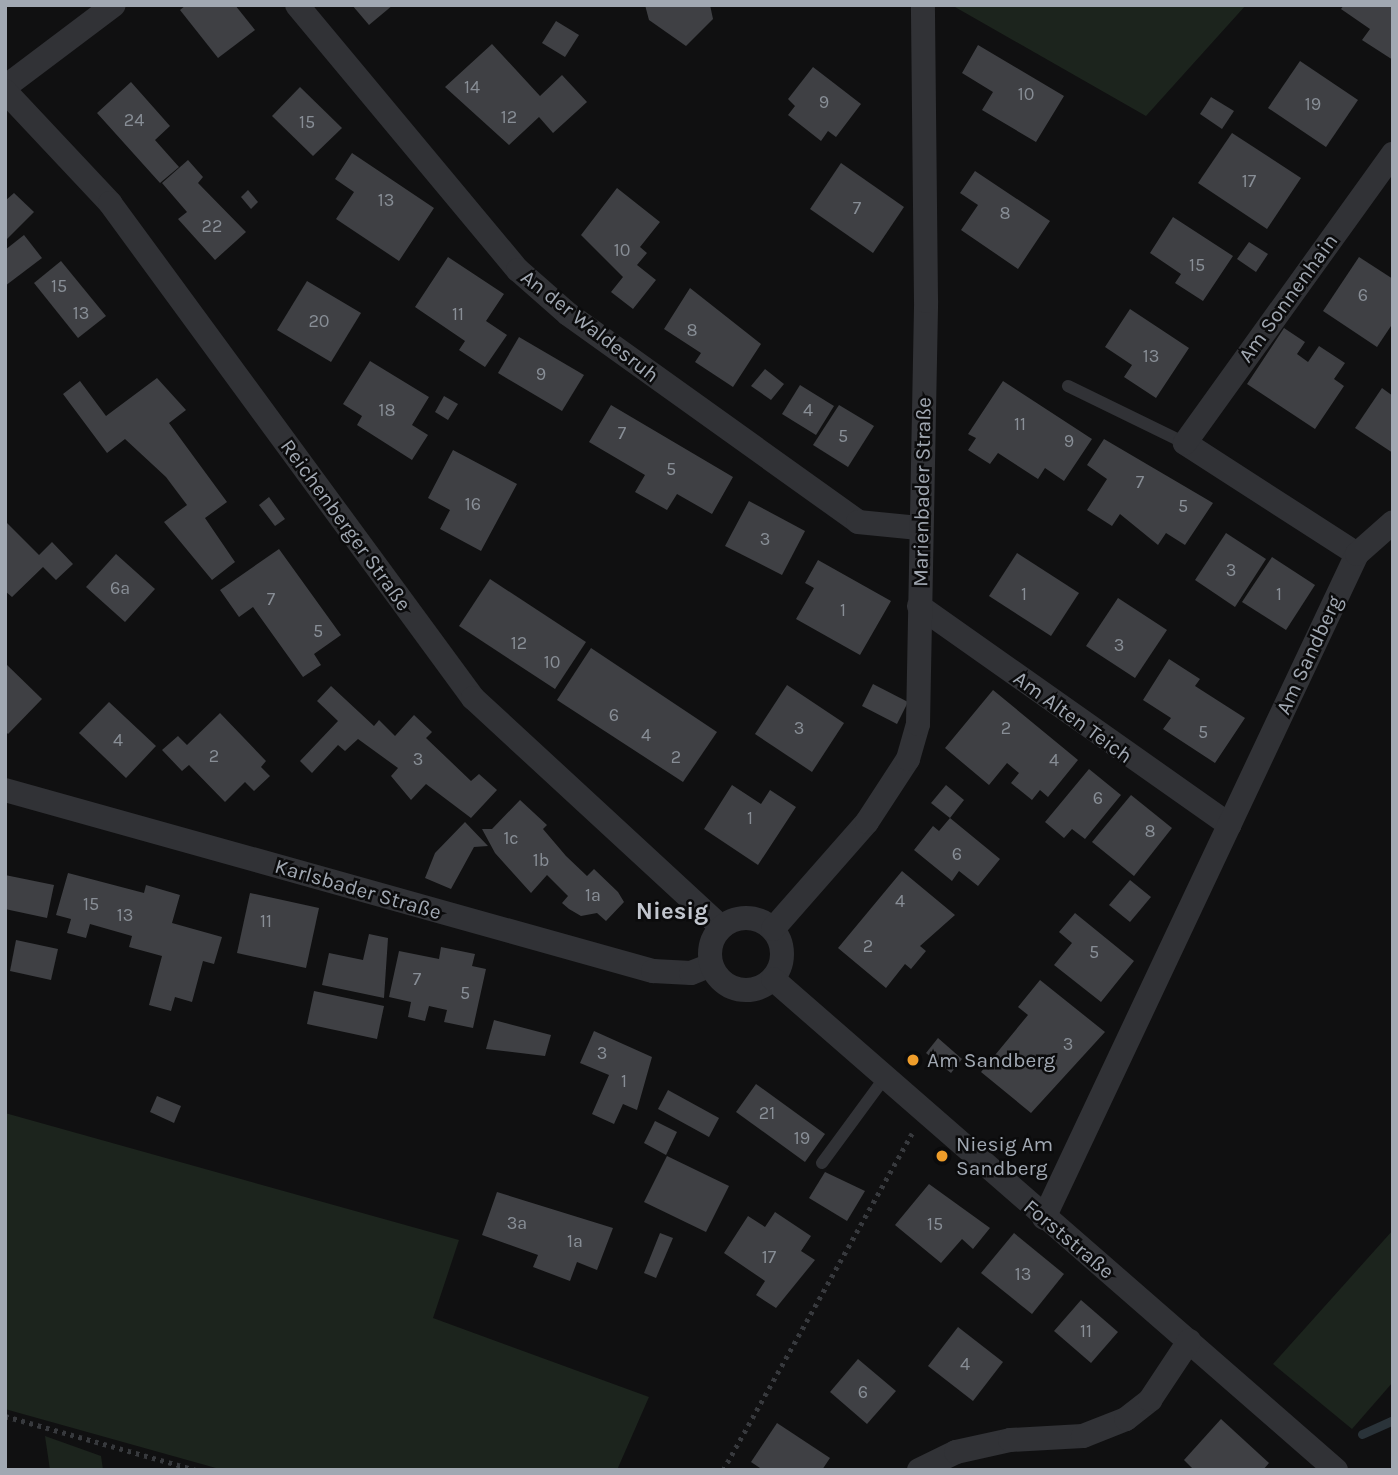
<!DOCTYPE html>
<html>
<head>
<meta charset="utf-8">
<style>
  body { margin:0 }
  #map { position:relative; width:1398px; height:1475px; overflow:hidden; background:#101011; font-family:Karla,sans-serif }
  div>[style] { position:absolute }
  [style*='--x'] { left:calc(var(--x)*1px); top:calc(var(--y)*1px); width:calc(var(--w)*1px); rotate:calc(var(--a)*1deg) }
  .green>* { inset:0; background:#1c241d }
  .stream>* { height:9px; margin:-4.5px; padding:0 4.5px; transform-origin:4.5px; border-radius:4.5px; background:#2a3339 }
  .building>* { inset:0; background:#3f4044 }
  .path>* { height:4.5px; margin-top:-2.25px; transform-origin:0; background:repeating-linear-gradient(90deg,#37393d 0 3.5px,transparent 0 8.5px) }
  .lane>* { height:12px; margin:-6px; padding:0 6px; transform-origin:6px; border-radius:6px; background:#313236 }
  .street>* { height:24px; margin:-12px; padding:0 12px; transform-origin:12px; border-radius:12px; background:#313236 }
  .street>.ring { margin:-12px; padding:0; box-sizing:content-box; background:none; border:24px solid #313236; border-radius:50% }
  .dots>* { width:19px; height:19px; translate:-50% -50%; box-sizing:border-box; border:4px solid #0b0b0c; border-radius:50% }
  span { translate:-50% -50%; white-space:nowrap; text-align:center; line-height:1.15; -webkit-text-stroke:5px #0b0b0c; paint-order:stroke }
  .number-label { font-size:18px; color:#888e96 }
  .number-label span { -webkit-text-stroke-width:0 }
  .street-label { font-size:21px; color:#a1a8b2 }
  .poi-label { font-size:21px; color:#a1a8b2 }
  .left { translate:0 -50%; text-align:left }
  .quarter-label { font-size:24px; color:#c2c6ce; font-weight:700 }
  .frame { position:absolute; inset:0; border:7px solid #a1a8b2; pointer-events:none }
</style>
</head>
<body>
<div id="map">
  <div class="green">
    <div style="clip-path:polygon(911px 5px,1246px 5px,1146px 116px,955px 7px)"></div>
    <div style="clip-path:polygon(5px 1113px,459px 1240px,433px 1318px,649px 1397px,617px 1470px,223px 1470px,5px 1409px)"></div>
    <div style="clip-path:polygon(1393px 1230px,1393px 1382px,1352px 1429px,1273px 1364px)"></div>
    <div style="clip-path:polygon(45px 1436px,101px 1456px,103px 1470px,50px 1470px)"></div>
  </div>
  <div class="stream">
    <div style="--x:1362;--y:1434;--w:34;--a:-24"></div>
  </div>
  <div class="building">
    <div style="clip-path:polygon(186px 5px,235px 5px,255px 30px,218px 58px,180px 10px)"></div>
    <div style="clip-path:polygon(352px 5px,393px 5px,369px 25px)"></div>
    <div style="clip-path:polygon(645px 5px,710px 5px,713px 19px,686px 46px,649px 20px)"></div>
    <div style="clip-path:polygon(1344px 5px,1393px 5px,1393px 60px,1362px 40px,1370px 29px,1341px 9px)"></div>
    <div style="clip-path:polygon(556px 21px,579px 35px,565px 57px,542px 43px)"></div>
    <div style="clip-path:polygon(492px 44px,540px 96px,562px 75px,587px 102px,553px 133px,539px 117px,509px 145px,445px 87px)"></div>
    <div style="clip-path:polygon(978px 45px,1064px 96px,1036px 142px,982px 110px,993px 92px,962px 73px)"></div>
    <div style="clip-path:polygon(1300px 61px,1358px 100px,1326px 147px,1268px 108px)"></div>
    <div style="clip-path:polygon(813px 67px,861px 104px,836px 137px,828px 131px,821px 141px,788px 115px,795px 106px,788px 99px)"></div>
    <div style="clip-path:polygon(131px 82px,170px 126px,155px 140px,179px 167px,160px 183px,97px 113px)"></div>
    <div style="clip-path:polygon(300px 87px,342px 128px,313px 156px,272px 116px)"></div>
    <div style="clip-path:polygon(1211px 97px,1234px 111px,1222px 129px,1200px 114px)"></div>
    <div style="clip-path:polygon(1232px 133px,1301px 178px,1267px 229px,1198px 183px)"></div>
    <div style="clip-path:polygon(352px 153px,434px 208px,399px 261px,336px 219px,354px 192px,335px 179px)"></div>
    <div style="clip-path:polygon(188px 160px,203px 177px,198px 183px,246px 232px,215px 260px,178px 219px,187px 212px,162px 183px)"></div>
    <div style="clip-path:polygon(841px 163px,904px 207px,873px 253px,810px 209px)"></div>
    <div style="clip-path:polygon(975px 171px,1050px 221px,1018px 269px,961px 230px,978px 205px,960px 193px)"></div>
    <div style="clip-path:polygon(617px 188px,660px 222px,640px 247px,647px 253px,637px 265px,656px 280px,633px 309px,611px 292px,623px 277px,581px 235px)"></div>
    <div style="clip-path:polygon(248px 190px,258px 202px,251px 209px,241px 197px)"></div>
    <div style="clip-path:polygon(14px 193px,34px 212px,5px 241px,5px 201px)"></div>
    <div style="clip-path:polygon(1173px 217px,1233px 256px,1203px 301px,1175px 283px,1181px 274px,1150px 253px)"></div>
    <div style="clip-path:polygon(24px 235px,42px 258px,5px 286px,5px 250px)"></div>
    <div style="clip-path:polygon(1249px 242px,1268px 254px,1256px 272px,1237px 259px)"></div>
    <div style="clip-path:polygon(448px 257px,504px 294px,486px 321px,507px 335px,485px 367px,459px 350px,465px 341px,415px 307px)"></div>
    <div style="clip-path:polygon(1359px 257px,1393px 279px,1393px 323px,1377px 347px,1323px 311px)"></div>
    <div style="clip-path:polygon(61px 261px,106px 316px,78px 338px,34px 283px)"></div>
    <div style="clip-path:polygon(307px 281px,361px 313px,331px 362px,277px 330px)"></div>
    <div style="clip-path:polygon(690px 288px,761px 344px,733px 387px,695px 362px,701px 353px,664px 329px)"></div>
    <div style="clip-path:polygon(1130px 309px,1189px 348px,1156px 398px,1124px 377px,1132px 365px,1105px 347px)"></div>
    <div style="clip-path:polygon(1284px 328px,1305px 342px,1297px 354px,1308px 362px,1319px 346px,1345px 363px,1334px 379px,1344px 386px,1315px 429px,1247px 384px)"></div>
    <div style="clip-path:polygon(519px 337px,584px 375px,562px 411px,498px 373px)"></div>
    <div style="clip-path:polygon(370px 361px,429px 397px,412px 425px,428px 435px,412px 460px,357px 425px,362px 416px,343px 404px)"></div>
    <div style="clip-path:polygon(765px 369px,784px 384px,771px 400px,751px 386px)"></div>
    <div style="clip-path:polygon(157px 378px,186px 410px,169px 423px,227px 502px,205px 518px,235px 562px,212px 580px,164px 522px,187px 505px,166px 477px,125px 439px,107px 453px,63px 394px,80px 381px,106px 416px)"></div>
    <div style="clip-path:polygon(1003px 381px,1092px 439px,1064px 481px,1045px 468px,1038px 479px,998px 453px,990px 464px,968px 450px,976px 438px,968px 434px)"></div>
    <div style="clip-path:polygon(800px 385px,834px 406px,816px 435px,782px 414px)"></div>
    <div style="clip-path:polygon(1382px 388px,1393px 396px,1393px 453px,1355px 428px)"></div>
    <div style="clip-path:polygon(444px 396px,458px 404px,448px 420px,435px 412px)"></div>
    <div style="clip-path:polygon(611px 405px,733px 477px,712px 514px,677px 494px,667px 510px,635px 492px,645px 475px,589px 442px)"></div>
    <div style="clip-path:polygon(839px 405px,874px 426px,848px 467px,813px 445px)"></div>
    <div style="clip-path:polygon(1104px 439px,1213px 503px,1185px 545px,1166px 533px,1158px 545px,1120px 514px,1112px 526px,1087px 510px,1107px 479px,1087px 465px)"></div>
    <div style="clip-path:polygon(453px 450px,517px 484px,481px 551px,440px 529px,450px 510px,428px 498px)"></div>
    <div style="clip-path:polygon(269px 497px,285px 519px,275px 526px,259px 505px)"></div>
    <div style="clip-path:polygon(749px 501px,805px 531px,782px 575px,725px 546px)"></div>
    <div style="clip-path:polygon(5px 521px,39px 555px,52px 542px,73px 564px,56px 580px,43px 567px,12px 597px,5px 591px)"></div>
    <div style="clip-path:polygon(1226px 533px,1266px 559px,1235px 607px,1195px 580px)"></div>
    <div style="clip-path:polygon(279px 549px,341px 635px,314px 654px,321px 665px,303px 677px,253px 607px,239px 617px,220px 590px)"></div>
    <div style="clip-path:polygon(1017px 553px,1079px 593px,1051px 636px,989px 596px)"></div>
    <div style="clip-path:polygon(116px 554px,155px 589px,125px 622px,86px 587px)"></div>
    <div style="clip-path:polygon(1272px 557px,1315px 585px,1286px 630px,1242px 602px)"></div>
    <div style="clip-path:polygon(818px 560px,891px 601px,860px 655px,796px 619px,814px 588px,805px 583px)"></div>
    <div style="clip-path:polygon(490px 579px,586px 642px,555px 689px,459px 626px)"></div>
    <div style="clip-path:polygon(1118px 598px,1167px 630px,1135px 678px,1086px 646px)"></div>
    <div style="clip-path:polygon(591px 648px,717px 732px,683px 782px,557px 700px)"></div>
    <div style="clip-path:polygon(1169px 659px,1200px 679px,1195px 686px,1245px 718px,1215px 763px,1163px 729px,1171px 718px,1143px 700px)"></div>
    <div style="clip-path:polygon(5px 663px,42px 699px,8px 734px,5px 731px)"></div>
    <div style="clip-path:polygon(873px 684px,908px 702px,897px 724px,862px 706px)"></div>
    <div style="clip-path:polygon(787px 685px,844px 723px,812px 772px,755px 734px)"></div>
    <div style="clip-path:polygon(331px 686px,374px 726px,379px 720px,395px 736px,414px 715px,432px 732px,426px 738px,471px 781px,479px 774px,497px 790px,471px 818px,426px 784px,411px 800px,391px 776px,398px 768px,358px 739px,345px 751px,338px 745px,312px 773px,300px 761px,338px 721px,317px 701px)"></div>
    <div style="clip-path:polygon(993px 690px,1078px 760px,1048px 797px,1040px 790px,1032px 800px,1011px 783px,1019px 773px,1007px 763px,989px 785px,945px 748px)"></div>
    <div style="clip-path:polygon(109px 702px,156px 746px,126px 778px,79px 733px)"></div>
    <div style="clip-path:polygon(220px 713px,266px 761px,261px 767px,270px 776px,254px 791px,245px 782px,225px 802px,189px 765px,182px 771px,162px 750px,178px 736px,187px 745px)"></div>
    <div style="clip-path:polygon(1089px 769px,1121px 795px,1085px 839px,1072px 829px,1064px 838px,1045px 822px)"></div>
    <div style="clip-path:polygon(732px 785px,761px 804px,770px 790px,796px 807px,758px 865px,704px 829px)"></div>
    <div style="clip-path:polygon(946px 785px,964px 800px,950px 818px,931px 803px)"></div>
    <div style="clip-path:polygon(1131px 795px,1172px 828px,1134px 876px,1092px 842px)"></div>
    <div style="clip-path:polygon(520px 800px,547px 825px,543px 829px,566px 856px,587px 876px,594px 869px,618px 892px,624px 902px,606px 921px,597px 913px,581px 916px,569px 909px,562px 903px,568px 896px,547px 875px,531px 893px,495px 853px,482px 829px,492px 829px)"></div>
    <div style="clip-path:polygon(950px 818px,1000px 859px,978px 886px,959px 871px,952px 881px,914px 850px,933px 826px,939px 831px)"></div>
    <div style="clip-path:polygon(465px 822px,488px 846px,474px 847px,451px 889px,425px 878px,435px 853px)"></div>
    <div style="clip-path:polygon(902px 871px,955px 915px,920px 946px,926px 951px,911px 969px,905px 964px,886px 988px,838px 948px)"></div>
    <div style="clip-path:polygon(68px 873px,144px 893px,146px 885px,180px 895px,172px 923px,222px 937px,214px 964px,203px 961px,192px 1002px,175px 997px,171px 1011px,149px 1005px,162px 956px,129px 947px,132px 936px,90px 924px,86px 938px,67px 933px,71px 919px,56px 915px)"></div>
    <div style="clip-path:polygon(5px 875px,54px 885px,47px 918px,5px 909px)"></div>
    <div style="clip-path:polygon(1130px 880px,1151px 897px,1130px 922px,1109px 905px)"></div>
    <div style="clip-path:polygon(250px 893px,319px 908px,306px 968px,237px 953px)"></div>
    <div style="clip-path:polygon(1075px 913px,1134px 961px,1101px 1002px,1054px 965px,1072px 943px,1059px 932px)"></div>
    <div style="clip-path:polygon(369px 934px,388px 938px,384px 998px,322px 985px,329px 953px,363px 960px)"></div>
    <div style="clip-path:polygon(16px 940px,58px 949px,51px 980px,10px 971px)"></div>
    <div style="clip-path:polygon(441px 947px,475px 954px,472px 966px,486px 969px,473px 1028px,444px 1022px,447px 1010px,429px 1006px,425px 1021px,408px 1017px,411px 1002px,389px 997px,399px 951px,439px 959px)"></div>
    <div style="clip-path:polygon(1040px 980px,1105px 1032px,1031px 1113px,981px 1072px,1028px 1015px,1018px 1007px)"></div>
    <div style="clip-path:polygon(314px 991px,384px 1006px,377px 1039px,307px 1024px)"></div>
    <div style="clip-path:polygon(494px 1020px,551px 1035px,545px 1056px,486px 1049px)"></div>
    <div style="clip-path:polygon(594px 1031px,652px 1057px,637px 1110px,623px 1104px,614px 1124px,592px 1114px,609px 1075px,580px 1063px)"></div>
    <div style="clip-path:polygon(938px 1038px,962px 1059px,951px 1073px,926px 1053px)"></div>
    <div style="clip-path:polygon(756px 1084px,825px 1134px,805px 1162px,736px 1112px)"></div>
    <div style="clip-path:polygon(668px 1090px,719px 1118px,709px 1137px,658px 1109px)"></div>
    <div style="clip-path:polygon(157px 1096px,181px 1106px,174px 1123px,150px 1112px)"></div>
    <div style="clip-path:polygon(655px 1121px,677px 1132px,666px 1155px,644px 1143px)"></div>
    <div style="clip-path:polygon(667px 1156px,729px 1186px,706px 1232px,644px 1202px)"></div>
    <div style="clip-path:polygon(825px 1172px,865px 1191px,847px 1221px,809px 1198px)"></div>
    <div style="clip-path:polygon(929px 1184px,990px 1228px,973px 1249px,962px 1239px,941px 1263px,895px 1225px)"></div>
    <div style="clip-path:polygon(497px 1192px,613px 1228px,597px 1270px,577px 1262px,570px 1281px,533px 1267px,538px 1255px,482px 1235px)"></div>
    <div style="clip-path:polygon(775px 1212px,811px 1236px,801px 1251px,815px 1260px,776px 1308px,756px 1295px,765px 1281px,724px 1253px,748px 1216px,765px 1227px)"></div>
    <div style="clip-path:polygon(660px 1233px,673px 1238px,656px 1278px,644px 1273px)"></div>
    <div style="clip-path:polygon(1014px 1233px,1064px 1274px,1032px 1314px,981px 1273px)"></div>
    <div style="clip-path:polygon(1081px 1300px,1118px 1332px,1091px 1363px,1054px 1331px)"></div>
    <div style="clip-path:polygon(958px 1327px,1003px 1362px,973px 1401px,928px 1366px)"></div>
    <div style="clip-path:polygon(858px 1359px,896px 1391px,867px 1424px,830px 1392px)"></div>
    <div style="clip-path:polygon(1221px 1419px,1269px 1463px,1263px 1470px,1194px 1470px,1184px 1460px)"></div>
    <div style="clip-path:polygon(777px 1423px,830px 1458px,822px 1470px,763px 1470px,751px 1462px)"></div>
  </div>
  <div class="path">
    <div style="--x:5;--y:1416;--w:198;--a:15.8"></div>
    <div style="--x:723;--y:1470;--w:386;--a:-60.7"></div>
  </div>
  <div class="lane">
    <div style="--x:1068;--y:386;--w:130;--a:26"></div>
    <div style="--x:822;--y:1163;--w:103;--a:-53.7"></div>
  </div>
  <div class="street">
    <div style="--x:297;--y:5;--w:345;--a:50.2"></div>
    <div style="--x:518;--y:270;--w:67;--a:41.3"></div>
    <div style="--x:568;--y:314;--w:357;--a:35.6"></div>
    <div style="--x:858;--y:522;--w:61;--a:5.6"></div>
    <div style="--x:5;--y:87;--w:136;--a:-37"></div>
    <div style="--x:5;--y:91;--w:154;--a:46.8"></div>
    <div style="--x:110;--y:203;--w:614;--a:53.75"></div>
    <div style="--x:473;--y:698;--w:338;--a:42.7"></div>
    <div style="--x:1357;--y:554;--w:205;--a:-147.2"></div>
    <div style="--x:1185;--y:443;--w:356;--a:-54.3"></div>
    <div style="--x:919;--y:606;--w:380;--a:35.2"></div>
    <div style="--x:5;--y:790;--w:673;--a:15.61"></div>
    <div style="--x:653;--y:971;--w:38;--a:3"></div>
    <div style="--x:691;--y:973;--w:22;--a:-22"></div>
    <div class="ring" style="left:710px;top:918px;width:48px;height:48px"></div>
    <div style="--x:773;--y:929;--w:142;--a:-48.7"></div>
    <div style="--x:867;--y:822;--w:75;--a:-56.9"></div>
    <div style="--x:908;--y:759;--w:36;--a:-74"></div>
    <div style="--x:918;--y:724;--w:423;--a:-88.9"></div>
    <div style="--x:926;--y:301;--w:296;--a:-90.6"></div>
    <div style="--x:773;--y:979;--w:747;--a:41.09"></div>
    <div style="--x:1044;--y:1218;--w:734;--a:-64.76"></div>
    <div style="--x:1357;--y:554;--w:48;--a:-41.6"></div>
    <div style="--x:919;--y:1470;--w:41;--a:-25.9"></div>
    <div style="--x:956;--y:1452;--w:55;--a:-12.5"></div>
    <div style="--x:1010;--y:1440;--w:73;--a:-3.1"></div>
    <div style="--x:1083;--y:1436;--w:46;--a:-21.6"></div>
    <div style="--x:1126;--y:1419;--w:31;--a:-38"></div>
    <div style="--x:1150;--y:1400;--w:71;--a:-56.5"></div>
  </div>
  <div class="dots">
    <div style="left:913px;top:1060px;background:#ef9d2a"></div>
    <div style="left:942px;top:1156px;background:#ef9d2a"></div>
  </div>
  <div class="number-label">
    <span style="left:472px;top:87px">14</span>
    <span style="left:1026px;top:94px">10</span>
    <span style="left:824px;top:102px">9</span>
    <span style="left:1313px;top:104px">19</span>
    <span style="left:509px;top:117px">12</span>
    <span style="left:134px;top:120px">24</span>
    <span style="left:307px;top:122px">15</span>
    <span style="left:1249px;top:181px">17</span>
    <span style="left:386px;top:200px">13</span>
    <span style="left:857px;top:208px">7</span>
    <span style="left:1005px;top:213px">8</span>
    <span style="left:212px;top:226px">22</span>
    <span style="left:622px;top:250px">10</span>
    <span style="left:1197px;top:265px">15</span>
    <span style="left:59px;top:286px">15</span>
    <span style="left:1363px;top:295px">6</span>
    <span style="left:81px;top:313px">13</span>
    <span style="left:458px;top:314px">11</span>
    <span style="left:319px;top:321px">20</span>
    <span style="left:692px;top:330px">8</span>
    <span style="left:1151px;top:356px">13</span>
    <span style="left:541px;top:374px">9</span>
    <span style="left:387px;top:410px">18</span>
    <span style="left:808px;top:410px">4</span>
    <span style="left:1020px;top:424px">11</span>
    <span style="left:622px;top:433px">7</span>
    <span style="left:843px;top:436px">5</span>
    <span style="left:1069px;top:441px">9</span>
    <span style="left:671px;top:469px">5</span>
    <span style="left:1140px;top:482px">7</span>
    <span style="left:473px;top:504px">16</span>
    <span style="left:1183px;top:506px">5</span>
    <span style="left:765px;top:539px">3</span>
    <span style="left:1231px;top:570px">3</span>
    <span style="left:120px;top:588px">6a</span>
    <span style="left:1024px;top:594px">1</span>
    <span style="left:1279px;top:594px">1</span>
    <span style="left:271px;top:599px">7</span>
    <span style="left:843px;top:610px">1</span>
    <span style="left:318px;top:631px">5</span>
    <span style="left:519px;top:643px">12</span>
    <span style="left:1119px;top:645px">3</span>
    <span style="left:552px;top:662px">10</span>
    <span style="left:614px;top:715px">6</span>
    <span style="left:799px;top:728px">3</span>
    <span style="left:1006px;top:728px">2</span>
    <span style="left:1203px;top:732px">5</span>
    <span style="left:646px;top:735px">4</span>
    <span style="left:118px;top:740px">4</span>
    <span style="left:214px;top:756px">2</span>
    <span style="left:676px;top:757px">2</span>
    <span style="left:418px;top:759px">3</span>
    <span style="left:1054px;top:760px">4</span>
    <span style="left:1098px;top:798px">6</span>
    <span style="left:750px;top:818px">1</span>
    <span style="left:1150px;top:831px">8</span>
    <span style="left:511px;top:838px">1c</span>
    <span style="left:957px;top:854px">6</span>
    <span style="left:541px;top:860px">1b</span>
    <span style="left:593px;top:895px">1a</span>
    <span style="left:900px;top:901px">4</span>
    <span style="left:91px;top:904px">15</span>
    <span style="left:125px;top:915px">13</span>
    <span style="left:266px;top:921px">11</span>
    <span style="left:868px;top:946px">2</span>
    <span style="left:1094px;top:952px">5</span>
    <span style="left:417px;top:979px">7</span>
    <span style="left:465px;top:993px">5</span>
    <span style="left:1068px;top:1044px">3</span>
    <span style="left:602px;top:1053px">3</span>
    <span style="left:624px;top:1081px">1</span>
    <span style="left:767px;top:1113px">21</span>
    <span style="left:802px;top:1138px">19</span>
    <span style="left:517px;top:1223px">3a</span>
    <span style="left:935px;top:1224px">15</span>
    <span style="left:575px;top:1241px">1a</span>
    <span style="left:769px;top:1257px">17</span>
    <span style="left:1023px;top:1274px">13</span>
    <span style="left:1086px;top:1331px">11</span>
    <span style="left:965px;top:1364px">4</span>
    <span style="left:863px;top:1392px">6</span>
  </div>
  <div class="street-label">
    <span style="left:1288px;top:298px;rotate:-54deg">Am Sonnenhain</span>
    <span style="left:590px;top:326px;rotate:38deg">An der Waldesruh</span>
    <span style="left:922px;top:492px;rotate:-89deg">Marienbader Straße</span>
    <span style="left:346px;top:525px;rotate:54deg">Reichenberger Straße</span>
    <span style="left:1309px;top:655px;rotate:-65deg">Am Sandberg</span>
    <span style="left:1073px;top:717px;rotate:36deg">Am Alten Teich</span>
    <span style="left:358px;top:889px;rotate:16deg">Karlsbader Straße</span>
    <span style="left:1069px;top:1239px;rotate:40deg">Forststraße</span>
  </div>
  <div class="poi-label">
    <span class="left" style="left:927px;top:1060px">Am Sandberg</span>
    <span class="left" style="left:956px;top:1156px">Niesig Am<br>Sandberg</span>
  </div>
  <div class="quarter-label">
    <span style="left:672px;top:912px">Niesig</span>
  </div>
  <div class="frame"></div>
</div>
</body>
</html>
